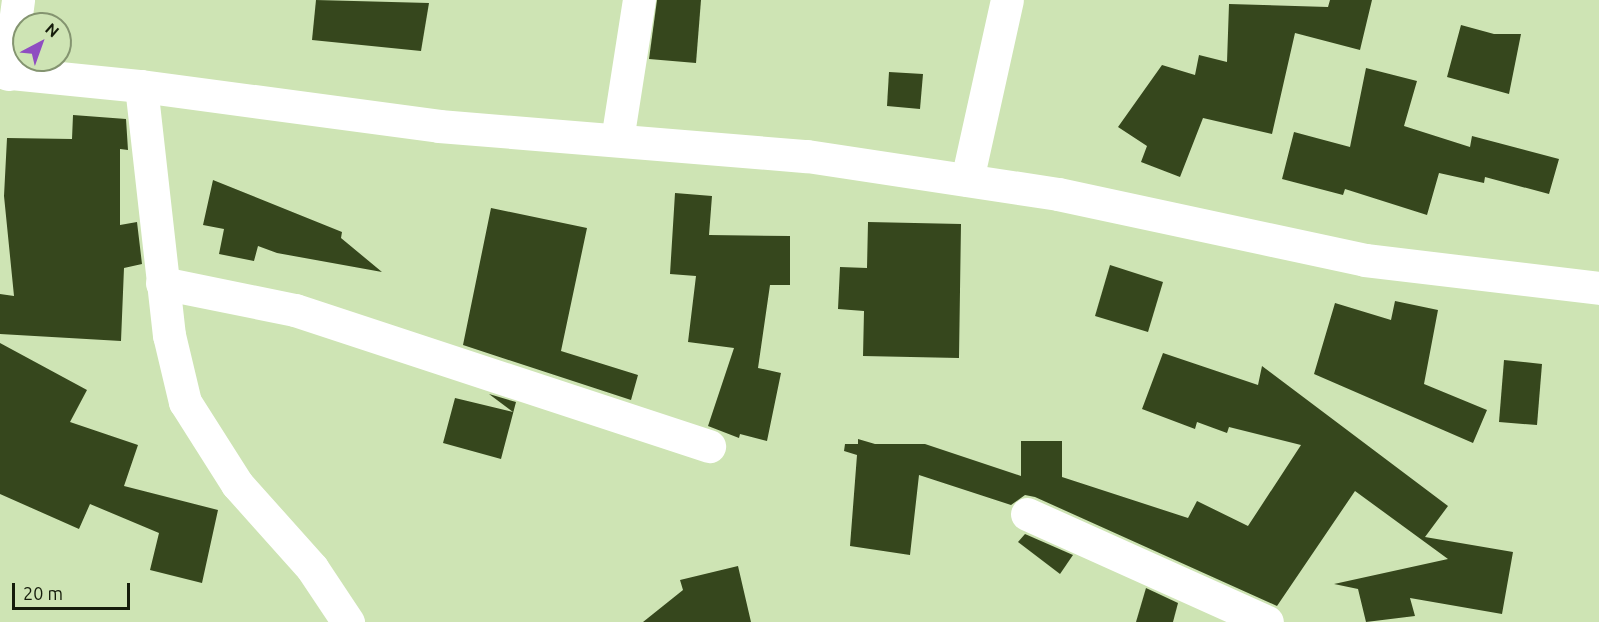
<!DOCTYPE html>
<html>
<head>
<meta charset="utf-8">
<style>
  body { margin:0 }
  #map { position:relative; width:1599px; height:622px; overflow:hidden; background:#cee4b4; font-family:Ubuntu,sans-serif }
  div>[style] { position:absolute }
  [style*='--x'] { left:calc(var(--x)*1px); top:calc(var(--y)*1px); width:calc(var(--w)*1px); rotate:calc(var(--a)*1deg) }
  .building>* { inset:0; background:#36471d }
  .street>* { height:33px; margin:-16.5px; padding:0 16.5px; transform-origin:16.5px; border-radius:16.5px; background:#fff }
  span { translate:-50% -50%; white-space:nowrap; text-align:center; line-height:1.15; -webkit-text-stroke:6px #cee4b4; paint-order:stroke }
  .north { position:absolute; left:12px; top:12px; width:60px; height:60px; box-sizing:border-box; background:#cee4b4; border:2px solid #849470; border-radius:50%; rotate:41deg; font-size:16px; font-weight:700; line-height:24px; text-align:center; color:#151c0b }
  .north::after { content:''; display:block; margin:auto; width:21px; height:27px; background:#8f4dc1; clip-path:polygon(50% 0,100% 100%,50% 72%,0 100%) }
  .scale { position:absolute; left:12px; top:583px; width:118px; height:27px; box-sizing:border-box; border:3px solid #151c0b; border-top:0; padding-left:8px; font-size:18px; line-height:21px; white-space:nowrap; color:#151c0b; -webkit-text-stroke:4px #cee4b4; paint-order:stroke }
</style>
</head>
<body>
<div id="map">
  <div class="building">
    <div style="clip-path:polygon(316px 0,429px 3px,421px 51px,312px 40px)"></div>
    <div style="clip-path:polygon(657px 0,701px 0,696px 63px,649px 59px)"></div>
    <div style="clip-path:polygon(1330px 0,1372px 0,1360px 50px,1295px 33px,1272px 134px,1203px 118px,1180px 177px,1141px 162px,1147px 146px,1118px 127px,1162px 65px,1195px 75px,1199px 55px,1227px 62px,1229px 4px,1328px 7px)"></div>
    <div style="clip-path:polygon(1461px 25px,1494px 34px,1521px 34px,1509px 94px,1447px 77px)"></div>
    <div style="clip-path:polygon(1366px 68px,1417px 81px,1404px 126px,1470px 147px,1472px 136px,1559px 159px,1549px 194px,1485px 177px,1484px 183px,1439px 173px,1427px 215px,1345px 189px,1343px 195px,1282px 179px,1294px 132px,1350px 147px)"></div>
    <div style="clip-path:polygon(889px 72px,923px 74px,920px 109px,887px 106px)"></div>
    <div style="clip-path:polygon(73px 115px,126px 119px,128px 150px,120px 149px,120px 225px,137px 222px,142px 264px,124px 268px,121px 341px,0 334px,0 294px,14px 296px,4px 196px,7px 138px,72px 139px)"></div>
    <div style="clip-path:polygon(213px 180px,342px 232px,341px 238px,382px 272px,277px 253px,258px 246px,254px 261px,219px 254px,224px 229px,203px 225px)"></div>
    <div style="clip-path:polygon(675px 193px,712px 196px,709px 235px,790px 236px,790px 285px,770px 285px,758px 368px,781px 373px,767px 441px,740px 434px,739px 438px,708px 426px,734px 348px,688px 342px,696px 276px,670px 274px)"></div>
    <div style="clip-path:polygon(491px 208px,587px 228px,561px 351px,638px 375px,631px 400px,463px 345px)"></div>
    <div style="clip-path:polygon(868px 222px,961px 224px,959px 358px,863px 356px,864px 311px,838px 309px,840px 267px,867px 268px)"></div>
    <div style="clip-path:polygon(1110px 265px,1163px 282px,1148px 332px,1095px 316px)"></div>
    <div style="clip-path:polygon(1395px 301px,1438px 310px,1424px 384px,1487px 410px,1473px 443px,1314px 374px,1335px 303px,1391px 320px)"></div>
    <div style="clip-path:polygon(0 343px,87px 390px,70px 422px,138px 445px,124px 486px,218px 510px,202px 583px,150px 570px,159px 533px,90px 504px,79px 529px,0 494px)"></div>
    <div style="clip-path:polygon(1163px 353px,1258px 385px,1262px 366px,1448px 506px,1425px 537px,1513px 552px,1502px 614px,1410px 598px,1415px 616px,1366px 622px,1358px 589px,1334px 584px,1448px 559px,1355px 491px,1277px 606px,1035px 497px,1025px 495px,1011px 505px,919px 475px,910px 555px,850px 546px,857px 455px,844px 451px,845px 444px,858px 444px,858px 439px,875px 444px,925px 444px,1021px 476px,1021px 441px,1062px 441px,1062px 477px,1188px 518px,1197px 501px,1248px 526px,1301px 445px,1229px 427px,1227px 433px,1197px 422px,1195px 429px,1142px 409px)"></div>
    <div style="clip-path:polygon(1504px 360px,1542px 364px,1537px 425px,1499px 422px)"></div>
    <div style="clip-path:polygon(489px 394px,516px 402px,501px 459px,443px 443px,455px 398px,513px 412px)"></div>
    <div style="clip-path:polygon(1025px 534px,1073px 555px,1060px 574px,1018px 542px)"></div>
    <div style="clip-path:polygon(738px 566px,751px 622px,643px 622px,683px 590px,680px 580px)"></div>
    <div style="clip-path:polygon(1146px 588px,1178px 603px,1173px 622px,1136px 622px)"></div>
  </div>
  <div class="street">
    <div style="--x:0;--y:72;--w:142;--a:5.7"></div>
    <div style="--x:141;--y:86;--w:301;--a:7.6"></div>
    <div style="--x:439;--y:126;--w:369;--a:4.7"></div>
    <div style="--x:807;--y:156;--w:254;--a:8.6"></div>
    <div style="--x:1058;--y:194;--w:314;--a:12.1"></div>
    <div style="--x:1365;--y:260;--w:236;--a:6.8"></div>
    <div style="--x:8;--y:74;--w:75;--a:-82.3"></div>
    <div style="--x:141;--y:86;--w:251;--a:83.6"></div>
    <div style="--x:169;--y:335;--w:69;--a:76.6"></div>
    <div style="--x:185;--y:402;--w:97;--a:57.6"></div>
    <div style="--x:237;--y:484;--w:113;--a:48.2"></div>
    <div style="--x:312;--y:568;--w:65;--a:56.3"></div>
    <div style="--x:617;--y:140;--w:142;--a:-81.1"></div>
    <div style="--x:967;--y:180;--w:184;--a:-77.5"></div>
    <div style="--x:162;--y:283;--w:136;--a:11.5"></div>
    <div style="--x:295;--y:310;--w:436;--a:18.2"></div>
    <div style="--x:1027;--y:514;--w:263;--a:24.2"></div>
  </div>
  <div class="north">N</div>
  <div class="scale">20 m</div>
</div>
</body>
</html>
